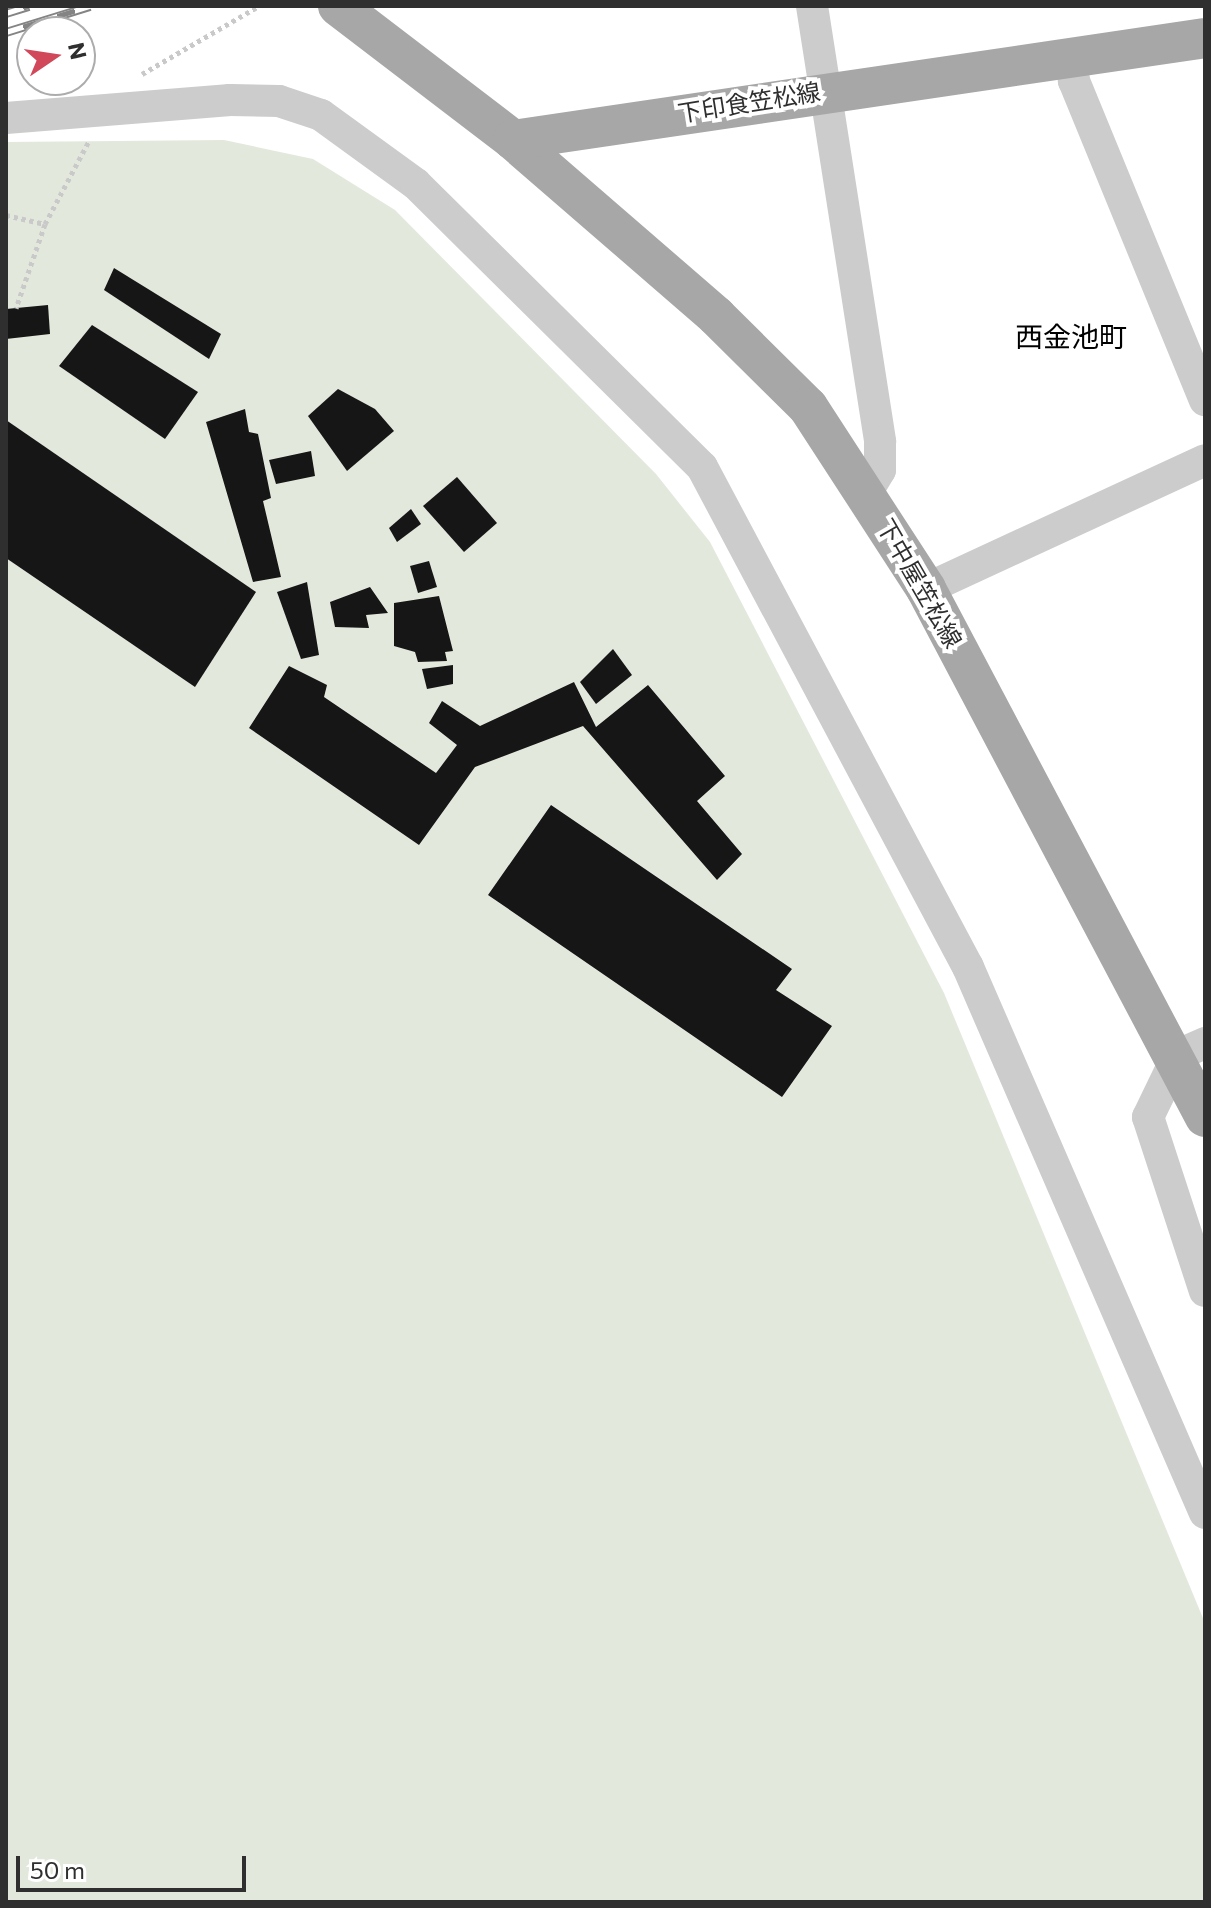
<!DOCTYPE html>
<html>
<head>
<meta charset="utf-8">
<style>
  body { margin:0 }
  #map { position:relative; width:1211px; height:1908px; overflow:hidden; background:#fff; font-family:Commissioner,"Noto Sans JP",sans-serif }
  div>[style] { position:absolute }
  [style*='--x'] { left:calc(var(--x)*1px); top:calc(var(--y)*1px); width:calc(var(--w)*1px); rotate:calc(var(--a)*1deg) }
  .green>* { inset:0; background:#e3e8dc }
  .building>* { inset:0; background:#161616 }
  .path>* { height:5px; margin-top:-2.5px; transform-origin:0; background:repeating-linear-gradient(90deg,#c9c9c9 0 4px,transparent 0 8px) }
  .minor>* { height:32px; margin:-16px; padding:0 16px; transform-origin:16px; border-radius:16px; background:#ccc }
  .major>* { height:40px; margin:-20px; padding:0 20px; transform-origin:20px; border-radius:20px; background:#a7a7a7 }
  .rail>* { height:9px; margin-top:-4.5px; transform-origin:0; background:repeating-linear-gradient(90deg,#fff 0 18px,#848484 0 36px); box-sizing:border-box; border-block:2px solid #848484 }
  span { translate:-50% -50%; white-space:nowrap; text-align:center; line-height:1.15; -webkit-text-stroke:8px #fff; paint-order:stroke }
  .street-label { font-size:24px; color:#2f2f2f }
  .quarter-label { font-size:28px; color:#000 }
  .frame { position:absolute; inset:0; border:8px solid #2f2f2f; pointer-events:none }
  .north { position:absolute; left:16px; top:16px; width:80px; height:80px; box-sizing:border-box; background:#fff; border:2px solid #acacac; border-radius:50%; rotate:77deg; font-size:22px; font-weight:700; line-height:32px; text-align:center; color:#2f2f2f }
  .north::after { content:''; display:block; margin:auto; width:28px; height:36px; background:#d0485a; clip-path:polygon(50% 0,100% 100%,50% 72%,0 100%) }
  .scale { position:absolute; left:16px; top:1856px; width:230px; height:36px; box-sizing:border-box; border:4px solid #2f2f2f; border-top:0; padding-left:10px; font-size:24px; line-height:28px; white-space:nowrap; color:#2f2f2f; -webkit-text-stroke:6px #fff; paint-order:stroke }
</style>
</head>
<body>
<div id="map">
  <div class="green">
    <div style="clip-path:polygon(224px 140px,313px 159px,395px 210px,656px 474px,710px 542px,944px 993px,1205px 1623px,1205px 1902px,6px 1902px,6px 142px)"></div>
  </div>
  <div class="building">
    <div style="clip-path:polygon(114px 268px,221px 334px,209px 359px,104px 290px)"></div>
    <div style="clip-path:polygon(48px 305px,50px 334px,6px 339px,6px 309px)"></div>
    <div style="clip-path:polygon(92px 325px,198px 392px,165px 439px,59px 366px)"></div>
    <div style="clip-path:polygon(338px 389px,375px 409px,394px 431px,347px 471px,308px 416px)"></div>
    <div style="clip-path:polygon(245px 409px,249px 432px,258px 434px,271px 498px,263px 501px,281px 577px,253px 582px,206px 422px)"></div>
    <div style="clip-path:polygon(6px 420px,256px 592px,195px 687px,6px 558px)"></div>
    <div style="clip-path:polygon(311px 451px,315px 476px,276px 484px,269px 460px)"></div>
    <div style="clip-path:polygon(457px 477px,497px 523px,464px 552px,423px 506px)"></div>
    <div style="clip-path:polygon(411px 509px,421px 524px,397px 542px,389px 528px)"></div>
    <div style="clip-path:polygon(429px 561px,437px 587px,418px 593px,410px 566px)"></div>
    <div style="clip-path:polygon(307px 582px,319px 655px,301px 659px,277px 592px)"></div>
    <div style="clip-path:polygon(370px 587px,388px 613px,366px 615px,369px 628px,335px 627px,330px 602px)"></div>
    <div style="clip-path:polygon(439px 596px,453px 651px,445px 652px,447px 661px,418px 662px,415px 652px,394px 646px,394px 603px)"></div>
    <div style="clip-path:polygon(613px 649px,632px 675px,596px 704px,580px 682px)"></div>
    <div style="clip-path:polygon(453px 665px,453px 684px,427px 689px,422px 669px)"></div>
    <div style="clip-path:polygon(289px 666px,327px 685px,324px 697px,436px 773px,457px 745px,429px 723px,442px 701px,480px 726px,574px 682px,596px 727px,648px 685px,725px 776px,697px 801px,742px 854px,717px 880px,583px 726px,475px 767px,419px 845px,249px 728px)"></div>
    <div style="clip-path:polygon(551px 805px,792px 969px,776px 990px,832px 1026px,782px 1097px,488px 895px)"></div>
  </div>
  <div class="path">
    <div style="--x:142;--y:74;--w:135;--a:-30.2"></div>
    <div style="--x:6;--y:215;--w:40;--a:13"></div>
    <div style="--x:45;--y:224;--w:89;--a:109"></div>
    <div style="--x:45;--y:224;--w:94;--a:-62.1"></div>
  </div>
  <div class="minor">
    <div style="--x:812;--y:6;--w:441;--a:81.1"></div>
    <div style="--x:880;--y:442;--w:28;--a:90"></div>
    <div style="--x:880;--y:470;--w:26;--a:121"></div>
    <div style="--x:1072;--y:55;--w:26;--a:86"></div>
    <div style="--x:1074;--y:81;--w:345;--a:67.7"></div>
    <div style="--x:6;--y:118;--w:225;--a:-4.6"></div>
    <div style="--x:230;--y:100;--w:49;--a:1.2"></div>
    <div style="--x:279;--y:101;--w:44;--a:18.4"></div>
    <div style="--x:321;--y:115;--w:117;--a:36"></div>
    <div style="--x:416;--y:184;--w:402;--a:44.7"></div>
    <div style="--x:702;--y:467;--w:566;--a:61.99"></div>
    <div style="--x:968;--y:967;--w:595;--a:66.54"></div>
    <div style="--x:926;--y:589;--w:307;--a:-24.8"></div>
    <div style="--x:1205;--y:1043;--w:30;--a:156"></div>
    <div style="--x:1178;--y:1055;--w:69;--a:115.8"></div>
    <div style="--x:1148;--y:1117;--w:183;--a:71.9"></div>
  </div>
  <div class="major">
    <div style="--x:338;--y:6;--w:220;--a:37.4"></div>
    <div style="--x:513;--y:140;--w:269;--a:40.9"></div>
    <div style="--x:716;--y:316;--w:129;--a:44.7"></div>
    <div style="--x:808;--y:407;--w:217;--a:57"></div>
    <div style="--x:926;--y:589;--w:597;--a:62.15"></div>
    <div style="--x:513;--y:140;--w:699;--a:-8.38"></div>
  </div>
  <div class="rail">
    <div style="--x:6;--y:13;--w:24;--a:-17"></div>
    <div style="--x:6;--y:32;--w:88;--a:-17.2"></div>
  </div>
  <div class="street-label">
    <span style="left:749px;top:102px;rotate:-9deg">下印食笠松線</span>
    <span style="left:920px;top:583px;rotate:60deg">下中屋笠松線</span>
  </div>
  <div class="quarter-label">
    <span style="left:1071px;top:336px">西金池町</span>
  </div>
  <div class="frame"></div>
  <div class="north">N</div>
  <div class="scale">50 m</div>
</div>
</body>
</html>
